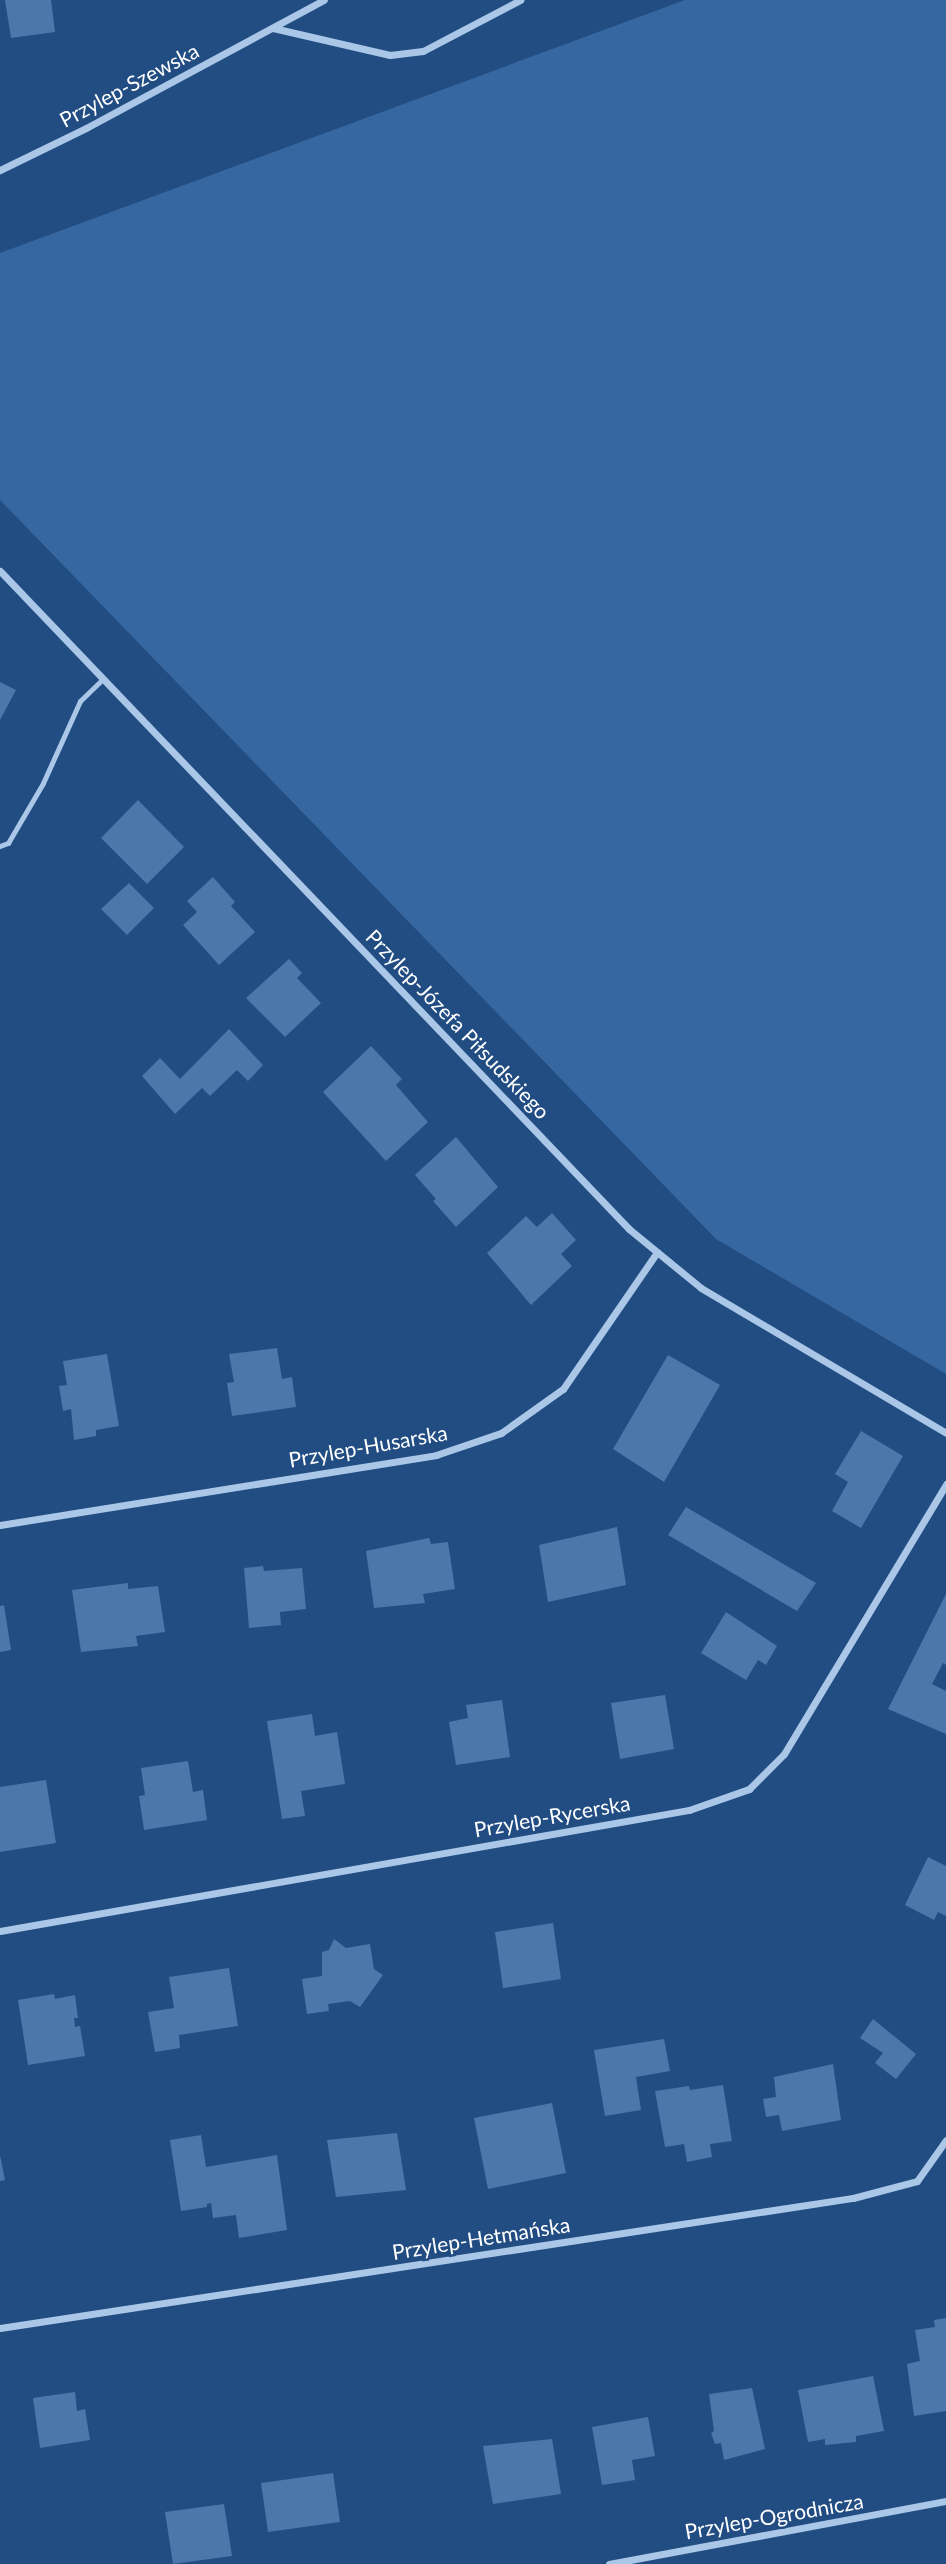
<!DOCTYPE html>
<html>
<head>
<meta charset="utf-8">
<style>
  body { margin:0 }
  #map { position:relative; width:946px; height:2564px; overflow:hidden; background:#224d83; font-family:Lato,sans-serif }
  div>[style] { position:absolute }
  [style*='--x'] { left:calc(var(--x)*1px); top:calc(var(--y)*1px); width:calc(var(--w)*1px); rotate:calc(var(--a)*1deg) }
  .green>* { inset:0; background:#3667a0 }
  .building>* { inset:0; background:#4b77ab }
  .lane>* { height:5px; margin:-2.5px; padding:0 2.5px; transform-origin:2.5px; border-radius:2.5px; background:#aac7e8 }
  .street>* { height:7px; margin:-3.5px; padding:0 3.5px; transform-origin:3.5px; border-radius:3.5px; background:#aac7e8 }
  span { translate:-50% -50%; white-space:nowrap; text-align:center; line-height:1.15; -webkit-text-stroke:5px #224d83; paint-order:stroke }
  .street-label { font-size:21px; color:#fff }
</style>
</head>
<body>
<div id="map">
  <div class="green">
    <div style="clip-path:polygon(685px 0,946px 0,946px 1374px,716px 1239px,0 500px,0 253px)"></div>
  </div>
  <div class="building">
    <div style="clip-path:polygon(5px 0,51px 0,55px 32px,11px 38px)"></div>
    <div style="clip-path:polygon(0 682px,16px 690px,0 720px)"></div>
    <div style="clip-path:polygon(138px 800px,184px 847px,147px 884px,101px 838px)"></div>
    <div style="clip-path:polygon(213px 877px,235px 902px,231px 906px,255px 932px,219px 965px,183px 925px,197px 912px,187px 901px)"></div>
    <div style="clip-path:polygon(129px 883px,154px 908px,127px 935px,101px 909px)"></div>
    <div style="clip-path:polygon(289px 959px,302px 973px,297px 978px,321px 1003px,285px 1037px,246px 998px)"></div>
    <div style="clip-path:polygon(229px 1029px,263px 1065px,248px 1081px,237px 1070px,210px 1096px,202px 1088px,175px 1114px,142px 1076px,160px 1058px,180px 1079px)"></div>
    <div style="clip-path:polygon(371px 1046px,402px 1079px,396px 1085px,428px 1122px,386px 1161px,323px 1092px)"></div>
    <div style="clip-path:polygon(456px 1137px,498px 1187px,456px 1227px,433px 1201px,436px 1199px,415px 1175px)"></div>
    <div style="clip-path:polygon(552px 1213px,576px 1240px,561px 1254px,572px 1266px,531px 1305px,487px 1253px,526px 1216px,537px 1227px)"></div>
    <div style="clip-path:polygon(277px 1348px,282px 1379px,292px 1377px,296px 1407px,232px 1416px,227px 1383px,234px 1382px,229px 1354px)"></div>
    <div style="clip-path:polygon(107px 1354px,119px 1426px,96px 1430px,96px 1436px,74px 1440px,71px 1409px,63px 1411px,59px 1386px,67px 1385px,63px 1361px)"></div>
    <div style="clip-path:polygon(668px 1355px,720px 1385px,664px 1482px,613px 1449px)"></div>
    <div style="clip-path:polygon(861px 1431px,903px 1456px,861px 1528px,832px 1511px,848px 1482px,835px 1474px)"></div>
    <div style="clip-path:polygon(686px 1507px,816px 1583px,797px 1611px,668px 1535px)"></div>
    <div style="clip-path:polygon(617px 1527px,626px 1585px,548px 1602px,539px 1545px)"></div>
    <div style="clip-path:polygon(429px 1538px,431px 1544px,448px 1542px,455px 1589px,423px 1594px,425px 1603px,374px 1608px,366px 1551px)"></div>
    <div style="clip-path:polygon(263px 1566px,264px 1571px,302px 1568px,306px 1609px,280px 1612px,281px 1625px,249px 1628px,244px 1568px)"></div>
    <div style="clip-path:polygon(128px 1583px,128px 1589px,158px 1586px,165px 1632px,136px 1636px,138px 1646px,81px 1652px,72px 1590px)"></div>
    <div style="clip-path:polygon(946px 1594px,946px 1665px,943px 1663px,932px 1684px,946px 1691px,946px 1734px,888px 1709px)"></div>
    <div style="clip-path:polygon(4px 1605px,11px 1650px,0 1652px,0 1606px)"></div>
    <div style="clip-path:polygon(726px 1612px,777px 1646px,766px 1665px,758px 1660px,746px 1680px,701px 1653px)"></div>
    <div style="clip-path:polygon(665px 1695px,674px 1749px,620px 1759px,611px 1703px)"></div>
    <div style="clip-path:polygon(502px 1700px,510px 1757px,456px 1765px,449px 1722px,468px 1718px,466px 1705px)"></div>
    <div style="clip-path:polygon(312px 1714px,315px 1736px,337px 1732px,345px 1784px,301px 1791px,305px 1816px,282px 1819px,267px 1721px)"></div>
    <div style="clip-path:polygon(188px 1761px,193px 1792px,203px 1790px,207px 1820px,144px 1830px,139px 1796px,145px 1795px,141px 1768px)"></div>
    <div style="clip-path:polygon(46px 1780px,56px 1843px,0 1852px,0 1787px)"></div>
    <div style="clip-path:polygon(928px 1857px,946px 1866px,946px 1916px,938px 1912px,934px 1920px,905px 1905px)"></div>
    <div style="clip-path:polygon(553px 1923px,561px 1979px,503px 1988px,495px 1932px)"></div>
    <div style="clip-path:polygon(334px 1939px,346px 1948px,370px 1944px,374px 1969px,383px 1975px,360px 2007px,350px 2001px,328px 2004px,329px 2011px,307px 2014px,302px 1979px,322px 1976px,322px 1952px,329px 1950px)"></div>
    <div style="clip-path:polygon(229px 1968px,238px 2026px,179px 2035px,180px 2048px,155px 2052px,148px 2012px,174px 2008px,169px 1977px)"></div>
    <div style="clip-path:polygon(54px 1994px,55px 1999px,75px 1995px,78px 2018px,74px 2018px,75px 2027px,80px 2026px,85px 2056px,28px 2065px,18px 2000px)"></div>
    <div style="clip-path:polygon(873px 2019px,916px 2054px,896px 2079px,875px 2063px,883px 2053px,860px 2038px)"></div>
    <div style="clip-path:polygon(664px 2039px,670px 2071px,636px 2077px,641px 2110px,605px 2116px,594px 2050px)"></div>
    <div style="clip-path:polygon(833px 2064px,841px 2120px,782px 2131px,779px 2115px,766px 2117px,763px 2099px,776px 2097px,774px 2077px)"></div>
    <div style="clip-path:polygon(723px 2085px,732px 2141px,710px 2144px,712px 2157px,687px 2162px,684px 2144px,665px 2147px,655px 2091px,689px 2086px,690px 2090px)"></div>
    <div style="clip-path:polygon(552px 2103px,566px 2173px,488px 2189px,474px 2118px)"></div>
    <div style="clip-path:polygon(397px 2133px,406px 2190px,336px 2197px,327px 2140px)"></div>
    <div style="clip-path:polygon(201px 2135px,206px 2167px,277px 2155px,287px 2230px,239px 2238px,236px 2215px,213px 2218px,211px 2203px,207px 2204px,207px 2207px,181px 2211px,170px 2140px)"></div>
    <div style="clip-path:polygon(0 2155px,5px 2180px,0 2181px)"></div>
    <div style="clip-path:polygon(946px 2318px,946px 2411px,914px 2416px,907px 2364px,920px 2361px,915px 2330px,935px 2327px,934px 2320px)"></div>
    <div style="clip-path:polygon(873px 2376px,884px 2431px,856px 2436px,856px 2442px,825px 2445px,825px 2439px,808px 2442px,798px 2390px)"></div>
    <div style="clip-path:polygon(752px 2388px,765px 2449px,724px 2460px,721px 2443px,715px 2444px,711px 2433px,714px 2431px,709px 2394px)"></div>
    <div style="clip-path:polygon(75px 2392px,77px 2411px,85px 2409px,90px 2440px,40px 2448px,33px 2398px)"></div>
    <div style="clip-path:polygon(648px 2417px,655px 2456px,632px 2460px,635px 2480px,602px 2485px,592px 2427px)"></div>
    <div style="clip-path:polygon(552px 2439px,561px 2494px,493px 2504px,483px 2446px)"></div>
    <div style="clip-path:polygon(333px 2473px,340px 2522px,268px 2532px,261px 2483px)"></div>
    <div style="clip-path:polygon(224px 2504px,232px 2556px,173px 2564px,165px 2512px)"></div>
  </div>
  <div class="lane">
    <div style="--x:0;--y:846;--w:9;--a:-21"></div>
    <div style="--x:8;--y:843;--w:69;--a:-59.7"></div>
    <div style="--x:43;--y:783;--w:90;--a:-65.7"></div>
    <div style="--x:80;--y:701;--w:32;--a:-44"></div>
  </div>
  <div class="street">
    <div style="--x:273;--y:28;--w:120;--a:13"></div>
    <div style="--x:390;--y:55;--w:33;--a:-7"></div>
    <div style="--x:423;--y:51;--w:110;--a:-27.7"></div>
    <div style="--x:0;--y:170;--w:96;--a:-26"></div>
    <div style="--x:86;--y:128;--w:270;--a:-28.3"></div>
    <div style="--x:0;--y:571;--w:910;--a:46.29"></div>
    <div style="--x:629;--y:1229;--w:93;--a:39.3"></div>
    <div style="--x:701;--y:1288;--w:285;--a:30.6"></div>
    <div style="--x:0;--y:1525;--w:442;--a:-9.1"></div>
    <div style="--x:436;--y:1455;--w:69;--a:-18.7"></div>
    <div style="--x:501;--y:1433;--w:76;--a:-35.4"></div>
    <div style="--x:563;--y:1389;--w:166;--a:-55.5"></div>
    <div style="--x:0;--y:1931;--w:700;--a:-9.96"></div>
    <div style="--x:689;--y:1810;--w:64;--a:-19.3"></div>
    <div style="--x:749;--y:1789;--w:49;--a:-45"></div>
    <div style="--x:784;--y:1754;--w:315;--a:-59"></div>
    <div style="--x:0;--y:2328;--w:863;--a:-8.67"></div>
    <div style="--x:853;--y:2198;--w:66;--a:-14.9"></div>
    <div style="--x:917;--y:2181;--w:50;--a:-54.7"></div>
    <div style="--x:609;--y:2564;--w:343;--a:-10.6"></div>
  </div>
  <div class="street-label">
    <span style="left:129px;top:85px;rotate:-28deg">Przylep-Szewska</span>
    <span style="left:458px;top:1024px;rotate:46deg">Przylep-Józefa Piłsudskiego</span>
    <span style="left:368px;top:1446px;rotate:-10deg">Przylep-Husarska</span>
    <span style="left:552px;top:1816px;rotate:-10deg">Przylep-Rycerska</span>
    <span style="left:481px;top:2238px;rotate:-9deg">Przylep-Hetmańska</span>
    <span style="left:774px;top:2516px;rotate:-10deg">Przylep-Ogrodnicza</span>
  </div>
</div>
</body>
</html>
